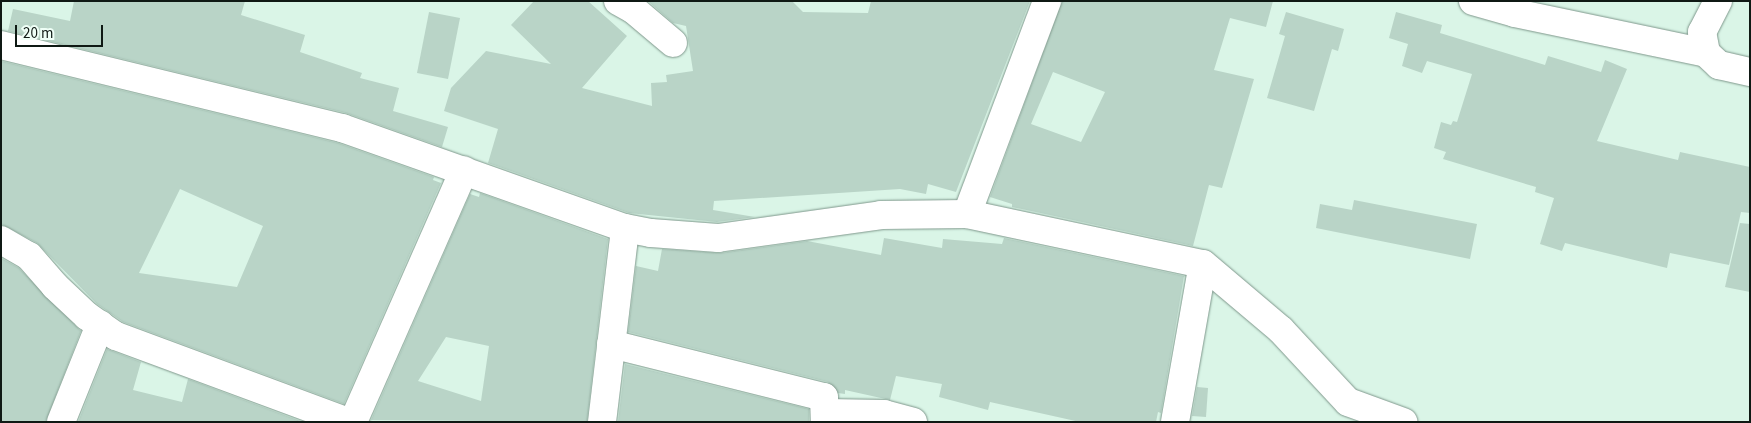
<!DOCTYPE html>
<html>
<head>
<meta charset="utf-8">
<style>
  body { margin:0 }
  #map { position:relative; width:1751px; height:423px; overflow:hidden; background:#daf5e7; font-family:"Source Sans 3",sans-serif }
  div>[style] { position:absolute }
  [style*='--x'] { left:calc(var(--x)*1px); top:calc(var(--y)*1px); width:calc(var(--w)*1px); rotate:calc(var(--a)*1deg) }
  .building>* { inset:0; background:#b9d4c7 }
  .roads { filter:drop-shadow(0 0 1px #7e978b) drop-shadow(0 0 1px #7e978b) }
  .street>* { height:28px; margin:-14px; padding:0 14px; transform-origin:14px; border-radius:14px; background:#fff }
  span { translate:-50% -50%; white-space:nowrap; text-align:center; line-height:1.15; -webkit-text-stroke:4px #effff7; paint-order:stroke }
  .frame { position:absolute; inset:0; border:2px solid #0f1914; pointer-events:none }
  .scale { position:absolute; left:15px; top:25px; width:88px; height:22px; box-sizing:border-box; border:2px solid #0f1914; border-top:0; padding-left:6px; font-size:15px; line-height:18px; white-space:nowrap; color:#0f1914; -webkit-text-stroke:4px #effff7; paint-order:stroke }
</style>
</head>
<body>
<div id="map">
  <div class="building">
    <div style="clip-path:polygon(74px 1px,245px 1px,241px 15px,305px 35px,300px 52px,362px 73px,360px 78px,399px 88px,393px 111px,448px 127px,442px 147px,346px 113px,8px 31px,13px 9px,70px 21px)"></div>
    <div style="clip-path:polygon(534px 1px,588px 1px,627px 36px,582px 88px,652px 106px,651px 83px,667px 82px,666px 75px,693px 71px,686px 26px,673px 23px,648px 1px,792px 1px,803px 12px,868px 13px,871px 1px,1030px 1px,956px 192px,928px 184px,926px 194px,900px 189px,714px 201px,713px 210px,755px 217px,717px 222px,629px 213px,488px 163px,498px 129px,444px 111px,451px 88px,486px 51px,551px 64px,511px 25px)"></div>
    <div style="clip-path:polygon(evenodd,1062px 1px,1273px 1px,1266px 27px,1230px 18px,1214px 70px,1254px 79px,1222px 188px,1209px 185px,1193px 246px,1012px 207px,1012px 204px,990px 197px,1062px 1px,1053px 72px,1105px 92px,1081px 142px,1031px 124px,1053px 72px)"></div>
    <div style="clip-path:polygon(429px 12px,460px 18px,448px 79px,417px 73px)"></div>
    <div style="clip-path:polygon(1286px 12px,1344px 29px,1338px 51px,1332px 49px,1314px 111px,1267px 98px,1285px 36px,1279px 34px)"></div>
    <div style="clip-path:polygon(1396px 12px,1442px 25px,1440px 33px,1545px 65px,1548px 56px,1601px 72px,1605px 60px,1627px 69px,1597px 141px,1678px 160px,1680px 152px,1750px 167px,1750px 213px,1741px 212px,1729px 265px,1670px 253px,1667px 268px,1565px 243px,1562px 251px,1540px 244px,1554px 198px,1535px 192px,1536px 187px,1443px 159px,1446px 152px,1434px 148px,1441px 122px,1451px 125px,1453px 121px,1457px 122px,1472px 74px,1427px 61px,1422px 73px,1402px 66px,1408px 44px,1389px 38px)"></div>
    <div style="clip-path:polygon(evenodd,1px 61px,338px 143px,434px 177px,433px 180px,441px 183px,344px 404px,123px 322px,97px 304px,37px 243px,1px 224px,1px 61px,180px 189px,263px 226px,237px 287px,139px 273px,180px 189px)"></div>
    <div style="clip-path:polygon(evenodd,480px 193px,608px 239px,587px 422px,371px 420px,470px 194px,479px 197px,480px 193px,446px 337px,489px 346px,481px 401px,418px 381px,446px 337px)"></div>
    <div style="clip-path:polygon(1354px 200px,1477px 224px,1470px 259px,1316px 228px,1320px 204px,1352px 210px)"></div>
    <div style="clip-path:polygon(1740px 223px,1750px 224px,1750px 292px,1725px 287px)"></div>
    <div style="clip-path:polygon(884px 238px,942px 248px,943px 239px,1002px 244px,1004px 238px,1184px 276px,1161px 413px,1158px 412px,1156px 422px,1080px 422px,990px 402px,988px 410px,939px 397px,942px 384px,896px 376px,890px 400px,845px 390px,845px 394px,838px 393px,828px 382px,628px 332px,636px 266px,658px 271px,662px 249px,720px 253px,807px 241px,881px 255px)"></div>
    <div style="clip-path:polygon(1px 258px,19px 268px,81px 331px,46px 421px,1px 422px)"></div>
    <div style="clip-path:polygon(107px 349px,141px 362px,133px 390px,182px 402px,188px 379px,303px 422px,78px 422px)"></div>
    <div style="clip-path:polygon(625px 364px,809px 409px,809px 422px,618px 422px)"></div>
    <div style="clip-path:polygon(1197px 387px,1208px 388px,1206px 417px,1192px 416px)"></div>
  </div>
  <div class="roads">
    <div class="street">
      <div style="--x:618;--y:1;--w:18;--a:29"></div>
      <div style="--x:634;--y:10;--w:51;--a:40.2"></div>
      <div style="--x:1473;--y:1;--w:44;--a:15.9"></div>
      <div style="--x:1515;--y:13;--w:195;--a:11.8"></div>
      <div style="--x:1718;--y:1;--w:35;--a:117"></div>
      <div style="--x:1702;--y:32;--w:21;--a:79"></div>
      <div style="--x:1706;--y:53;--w:18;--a:43"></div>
      <div style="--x:1719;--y:65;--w:32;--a:13"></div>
      <div style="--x:1;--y:45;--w:351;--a:13.7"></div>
      <div style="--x:342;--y:128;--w:300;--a:19.5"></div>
      <div style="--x:625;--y:228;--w:26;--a:11"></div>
      <div style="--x:651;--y:233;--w:67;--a:4.3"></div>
      <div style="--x:718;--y:238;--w:165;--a:-8"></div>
      <div style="--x:881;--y:215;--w:86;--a:-0.7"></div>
      <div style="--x:967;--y:214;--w:241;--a:12"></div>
      <div style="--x:1203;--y:264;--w:102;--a:40.2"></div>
      <div style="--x:1281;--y:330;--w:98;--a:47.1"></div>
      <div style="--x:1348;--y:402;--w:59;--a:20"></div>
      <div style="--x:967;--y:214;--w:228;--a:-69.4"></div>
      <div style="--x:1;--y:240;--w:32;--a:30"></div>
      <div style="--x:29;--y:256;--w:40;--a:49"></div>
      <div style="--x:55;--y:286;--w:44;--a:43.2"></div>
      <div style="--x:87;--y:316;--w:35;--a:35"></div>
      <div style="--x:116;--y:336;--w:248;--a:20.3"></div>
      <div style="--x:611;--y:344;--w:219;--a:14"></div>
      <div style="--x:824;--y:397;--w:25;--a:88"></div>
      <div style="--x:827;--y:413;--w:57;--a:1"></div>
      <div style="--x:884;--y:414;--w:30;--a:15"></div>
      <div style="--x:61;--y:422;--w:105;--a:-68.1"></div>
      <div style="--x:353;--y:422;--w:275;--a:-66.2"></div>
      <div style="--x:602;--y:422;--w:195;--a:-83.2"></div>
      <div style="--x:1175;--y:422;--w:160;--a:-80"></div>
    </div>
  </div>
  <div class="frame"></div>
  <div class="scale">20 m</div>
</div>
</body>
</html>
